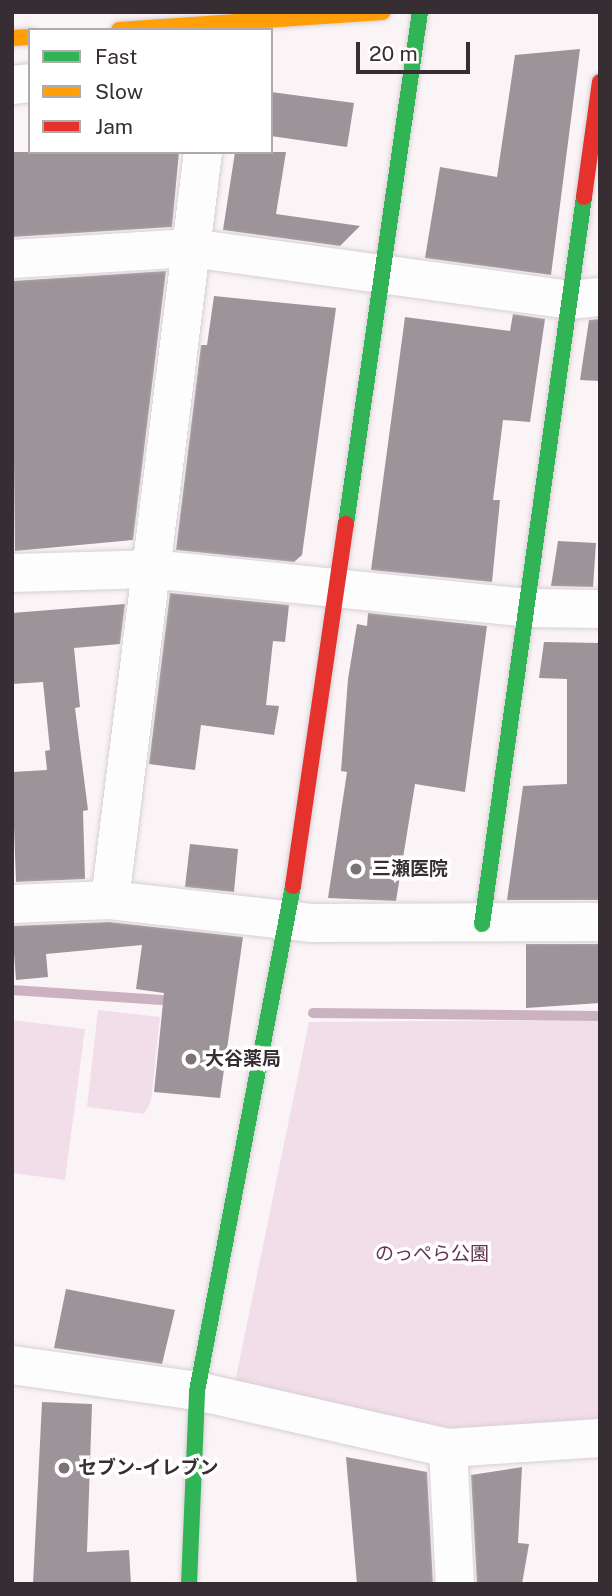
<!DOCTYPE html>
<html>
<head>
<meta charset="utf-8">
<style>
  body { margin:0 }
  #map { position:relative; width:612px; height:1596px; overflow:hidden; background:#faf4f7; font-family:"Public Sans","Noto Sans JP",sans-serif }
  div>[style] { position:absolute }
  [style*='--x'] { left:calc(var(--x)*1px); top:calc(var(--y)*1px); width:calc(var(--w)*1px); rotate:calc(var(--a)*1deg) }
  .green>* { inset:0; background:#f2dee9 }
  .stream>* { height:10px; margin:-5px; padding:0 5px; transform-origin:5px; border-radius:5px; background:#ccb2c0 }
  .building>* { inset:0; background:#9c9499 }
  .roads { filter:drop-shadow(0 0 2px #d7cfd3) drop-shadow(0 0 2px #d7cfd3) }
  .street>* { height:38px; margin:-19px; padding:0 19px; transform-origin:19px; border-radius:19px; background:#fefdfe }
  .fast>* { height:16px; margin:-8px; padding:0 8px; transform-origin:8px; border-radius:8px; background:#30b455 }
  .slow>* { height:16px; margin:-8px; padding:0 8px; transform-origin:8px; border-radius:8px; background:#ff9f0a }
  .jam>* { height:16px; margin:-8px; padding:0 8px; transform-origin:8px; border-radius:8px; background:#e5322d }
  .dots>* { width:19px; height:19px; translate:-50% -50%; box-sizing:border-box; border:4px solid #fff; border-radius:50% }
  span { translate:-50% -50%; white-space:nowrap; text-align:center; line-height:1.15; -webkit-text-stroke:7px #fff; paint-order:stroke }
  .poi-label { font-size:19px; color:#372e33; font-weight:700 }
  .left { translate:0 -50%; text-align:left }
  .park-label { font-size:19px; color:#623250 }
  .frame { position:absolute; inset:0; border:14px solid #372e33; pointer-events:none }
  .legend { position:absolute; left:28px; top:28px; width:245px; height:126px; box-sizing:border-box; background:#fff; border:2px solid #afabad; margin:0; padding:9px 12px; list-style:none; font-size:21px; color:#372e33 }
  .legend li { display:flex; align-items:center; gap:14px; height:35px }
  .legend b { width:35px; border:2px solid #afabad }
  .scale { position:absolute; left:356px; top:42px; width:114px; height:32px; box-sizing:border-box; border:4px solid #372e33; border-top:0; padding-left:9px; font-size:21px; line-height:24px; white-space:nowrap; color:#372e33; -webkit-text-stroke:5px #fff; paint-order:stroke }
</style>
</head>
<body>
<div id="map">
  <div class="green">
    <div style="clip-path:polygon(98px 1010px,160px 1017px,151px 1101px,144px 1114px,87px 1107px)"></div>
    <div style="clip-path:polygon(12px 1020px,85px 1029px,65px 1180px,12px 1173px)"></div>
    <div style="clip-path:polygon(600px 1020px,600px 1424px,456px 1429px,234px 1387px,309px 1022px)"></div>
  </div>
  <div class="stream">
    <div style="--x:12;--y:990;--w:165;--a:3.8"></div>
    <div style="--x:313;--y:1013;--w:287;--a:0.6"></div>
  </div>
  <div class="building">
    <div style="clip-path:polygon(580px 49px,551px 275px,425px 258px,440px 167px,497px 177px,515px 55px)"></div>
    <div style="clip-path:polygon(271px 92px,354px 103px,347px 147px,271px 136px)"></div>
    <div style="clip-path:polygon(12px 152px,179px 152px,172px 227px,12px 237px)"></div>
    <div style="clip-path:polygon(235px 152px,286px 152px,276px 214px,360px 226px,340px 246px,223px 230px)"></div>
    <div style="clip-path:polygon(166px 271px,133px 540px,15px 551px,12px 281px)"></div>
    <div style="clip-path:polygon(214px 296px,336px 308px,302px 555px,294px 562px,176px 550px,201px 345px,207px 345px)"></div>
    <div style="clip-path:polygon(513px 314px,545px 319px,530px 422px,503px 420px,493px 500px,500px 500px,492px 582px,371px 570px,405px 317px,510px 331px)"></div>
    <div style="clip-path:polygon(600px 319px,600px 381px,580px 380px,589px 320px)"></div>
    <div style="clip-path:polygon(558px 541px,596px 543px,593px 587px,551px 586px)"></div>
    <div style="clip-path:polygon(170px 593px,289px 605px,285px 642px,273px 641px,266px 705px,279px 706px,274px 735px,201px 725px,195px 770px,149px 764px)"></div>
    <div style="clip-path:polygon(125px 604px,120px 644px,74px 648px,80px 707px,75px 708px,88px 810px,83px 811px,85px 879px,16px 882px,12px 772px,47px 770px,45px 751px,50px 750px,43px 682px,12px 684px,12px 613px)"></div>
    <div style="clip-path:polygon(368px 613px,487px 626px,465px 792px,415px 784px,396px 901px,328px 898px,347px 772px,341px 771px,348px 679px,357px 624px,367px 626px)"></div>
    <div style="clip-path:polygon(544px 642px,600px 643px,600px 900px,507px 900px,523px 786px,567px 784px,567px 679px,539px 678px)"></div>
    <div style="clip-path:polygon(190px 844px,238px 849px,234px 892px,185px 887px)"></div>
    <div style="clip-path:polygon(109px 922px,243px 937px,220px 1098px,154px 1092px,164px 993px,136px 989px,142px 945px,46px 954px,48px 977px,16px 980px,12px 926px)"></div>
    <div style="clip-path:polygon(526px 944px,600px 944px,600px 1003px,526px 1008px)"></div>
    <div style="clip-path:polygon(66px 1289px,175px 1310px,162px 1364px,54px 1348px)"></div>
    <div style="clip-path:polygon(42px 1402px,92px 1404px,87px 1552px,129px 1550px,131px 1584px,33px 1584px)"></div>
    <div style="clip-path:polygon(346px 1457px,427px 1472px,433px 1584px,357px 1584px)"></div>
    <div style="clip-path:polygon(522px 1467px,518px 1543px,529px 1544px,522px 1584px,477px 1584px,471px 1475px)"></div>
  </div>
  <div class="roads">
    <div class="street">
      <div style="--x:12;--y:85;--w:18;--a:-6"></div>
      <div style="--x:12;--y:259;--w:179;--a:-3.5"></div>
      <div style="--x:191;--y:248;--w:383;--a:7.8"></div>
      <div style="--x:570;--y:300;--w:30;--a:-6"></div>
      <div style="--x:12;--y:573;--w:139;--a:-1.6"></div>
      <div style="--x:151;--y:569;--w:378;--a:5.9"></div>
      <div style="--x:527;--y:608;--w:73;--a:0.8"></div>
      <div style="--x:110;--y:900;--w:754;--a:-82.91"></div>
      <div style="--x:12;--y:904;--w:98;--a:-2.3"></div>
      <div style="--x:110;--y:900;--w:204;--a:6.5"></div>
      <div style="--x:313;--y:923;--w:287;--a:-0.2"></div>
      <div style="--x:12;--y:1365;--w:187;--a:8"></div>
      <div style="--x:197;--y:1391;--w:257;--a:12.8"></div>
      <div style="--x:448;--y:1448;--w:152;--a:-3.8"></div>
      <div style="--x:448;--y:1448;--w:136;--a:87.1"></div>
    </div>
    <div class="fast">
      <div style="--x:346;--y:524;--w:517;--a:-81.78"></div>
      <div style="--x:482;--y:924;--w:734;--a:-82.01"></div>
      <div style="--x:189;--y:1584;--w:193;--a:-87.6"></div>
      <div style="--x:197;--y:1391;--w:514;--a:-79.24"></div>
    </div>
    <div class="slow">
      <div style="--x:119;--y:30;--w:264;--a:-3.9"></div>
      <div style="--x:12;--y:38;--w:18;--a:-3"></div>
    </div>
    <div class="jam">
      <div style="--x:584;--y:197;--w:116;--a:-82.1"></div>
      <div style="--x:293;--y:886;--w:366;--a:-81.7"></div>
    </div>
  </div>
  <div class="dots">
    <div style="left:356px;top:869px;background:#7b7378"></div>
    <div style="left:191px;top:1059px;background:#7b7378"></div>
    <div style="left:64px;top:1468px;background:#7b7378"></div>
  </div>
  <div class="poi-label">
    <span class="left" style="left:372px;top:869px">三瀬医院</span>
    <span class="left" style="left:205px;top:1059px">大谷薬局</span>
    <span class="left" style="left:78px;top:1468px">セブン-イレブン</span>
  </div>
  <div class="park-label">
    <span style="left:432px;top:1254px">のっぺら公園</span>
  </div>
  <div class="frame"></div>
  <ul class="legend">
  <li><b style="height:9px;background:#30b455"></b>Fast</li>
  <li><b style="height:9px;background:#ff9f0a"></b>Slow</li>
  <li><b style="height:9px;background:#e5322d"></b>Jam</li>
  </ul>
  <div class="scale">20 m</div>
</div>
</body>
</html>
